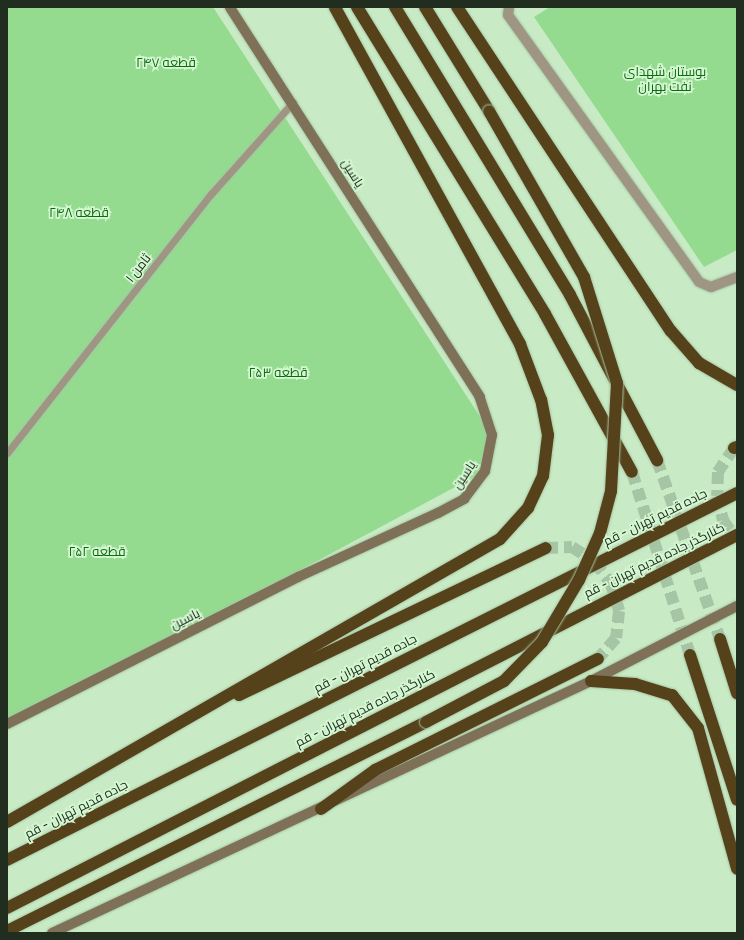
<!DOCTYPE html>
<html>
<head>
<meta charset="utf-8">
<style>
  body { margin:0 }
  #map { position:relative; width:744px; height:940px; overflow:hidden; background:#c8ebc5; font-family:Cabin,Cairo,sans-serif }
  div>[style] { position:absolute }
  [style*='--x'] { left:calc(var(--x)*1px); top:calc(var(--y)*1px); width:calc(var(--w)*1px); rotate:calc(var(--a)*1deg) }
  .green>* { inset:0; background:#94db90 }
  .highway-tunnel>* { height:12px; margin-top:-6px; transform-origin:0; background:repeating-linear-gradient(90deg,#a6c5a4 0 12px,transparent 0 18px) }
  .roads { filter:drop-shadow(0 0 1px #a6c5a4) drop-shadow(0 0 1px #a6c5a4) }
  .lane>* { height:7px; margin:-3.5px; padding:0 3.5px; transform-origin:3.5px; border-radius:3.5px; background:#9f9583 }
  .street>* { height:10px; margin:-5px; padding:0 5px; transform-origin:5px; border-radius:5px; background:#9f9583 }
  .secondary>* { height:10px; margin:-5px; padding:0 5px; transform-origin:5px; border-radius:5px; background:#7f7157 }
  .highway>* { height:12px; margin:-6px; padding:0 6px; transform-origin:6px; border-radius:6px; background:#56421a }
  .bridges { filter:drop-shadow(0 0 1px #a6c5a4) drop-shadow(0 0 1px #a6c5a4) }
  .highway-bridge>* { height:12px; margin:-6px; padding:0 6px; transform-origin:6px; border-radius:6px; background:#56421a }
  span { translate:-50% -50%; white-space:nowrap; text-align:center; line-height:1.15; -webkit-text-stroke:3.5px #d5f8d2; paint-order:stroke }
  .park-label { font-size:13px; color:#0f6912 }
  .street-label { font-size:13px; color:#202d1f }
  .frame { position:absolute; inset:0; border:8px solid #202d1f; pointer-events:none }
</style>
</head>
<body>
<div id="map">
  <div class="green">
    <div style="clip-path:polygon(7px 7px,213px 7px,492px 435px,485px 471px,7px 727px)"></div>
    <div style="clip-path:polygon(550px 7px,737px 7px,737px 250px,704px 267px,534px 17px)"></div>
  </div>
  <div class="highway-tunnel">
    <div style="--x:734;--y:448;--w:29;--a:124"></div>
    <div style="--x:718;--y:472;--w:24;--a:92"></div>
    <div style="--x:717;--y:496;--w:25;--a:76"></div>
    <div style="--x:723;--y:520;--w:25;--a:56"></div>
    <div style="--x:657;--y:460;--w:190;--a:70.6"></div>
    <div style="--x:632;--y:472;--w:192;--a:72.4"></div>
    <div style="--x:546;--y:548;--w:26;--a:-2"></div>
    <div style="--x:572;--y:547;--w:27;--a:33"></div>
    <div style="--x:595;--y:562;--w:27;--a:54"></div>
    <div style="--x:611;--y:584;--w:28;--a:73"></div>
    <div style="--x:619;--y:611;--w:27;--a:96"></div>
    <div style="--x:616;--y:638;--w:28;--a:131"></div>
  </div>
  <div class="roads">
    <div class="lane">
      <div style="--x:7;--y:453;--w:330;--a:-51.8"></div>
      <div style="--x:211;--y:194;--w:123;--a:-48.3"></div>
    </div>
    <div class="street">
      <div style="--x:509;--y:7;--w:8;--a:97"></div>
      <div style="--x:508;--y:15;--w:328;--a:54.4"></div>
      <div style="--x:699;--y:282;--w:13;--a:23"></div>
      <div style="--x:711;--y:287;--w:28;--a:-21"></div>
    </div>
    <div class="secondary">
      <div style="--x:7;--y:724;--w:326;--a:-26.8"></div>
      <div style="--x:298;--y:577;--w:154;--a:-24.6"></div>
      <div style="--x:438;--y:513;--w:30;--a:-28"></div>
      <div style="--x:464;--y:499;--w:35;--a:-53"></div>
      <div style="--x:485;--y:471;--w:37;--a:-79"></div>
      <div style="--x:492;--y:435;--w:40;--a:-108"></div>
      <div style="--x:480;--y:397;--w:463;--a:-122.7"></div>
      <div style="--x:52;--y:933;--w:595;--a:-25.06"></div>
      <div style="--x:591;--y:681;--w:164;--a:-27.2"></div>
    </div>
    <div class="highway">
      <div style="--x:357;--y:7;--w:360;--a:58.5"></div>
      <div style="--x:545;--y:314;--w:180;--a:61.2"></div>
      <div style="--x:395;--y:7;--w:337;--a:58.7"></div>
      <div style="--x:570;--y:295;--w:187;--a:62.2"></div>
      <div style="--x:425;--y:7;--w:122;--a:58.4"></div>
      <div style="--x:457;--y:7;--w:388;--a:56.6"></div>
      <div style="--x:671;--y:331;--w:43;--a:48.8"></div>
      <div style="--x:699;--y:363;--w:44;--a:30.1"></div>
      <div style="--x:734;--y:448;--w:3;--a:-18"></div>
      <div style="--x:720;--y:639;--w:57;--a:72.5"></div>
      <div style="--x:690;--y:655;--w:152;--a:72"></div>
      <div style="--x:591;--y:681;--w:44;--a:3.9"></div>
      <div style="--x:635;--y:684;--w:39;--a:17"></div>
      <div style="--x:672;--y:695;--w:42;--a:51.8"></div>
      <div style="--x:698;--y:728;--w:146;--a:74.5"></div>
      <div style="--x:239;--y:695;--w:340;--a:-25.6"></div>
      <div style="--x:321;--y:809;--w:67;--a:-35.8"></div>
      <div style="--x:375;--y:770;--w:249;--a:-26.5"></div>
      <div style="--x:7;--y:822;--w:568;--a:-29.86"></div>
      <div style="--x:500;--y:539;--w:42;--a:-47.9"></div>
      <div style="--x:528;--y:508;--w:35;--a:-65"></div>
      <div style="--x:543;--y:476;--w:41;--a:-83"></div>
      <div style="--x:548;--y:435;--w:36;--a:-101"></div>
      <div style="--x:541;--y:400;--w:60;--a:-110.6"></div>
      <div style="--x:520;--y:344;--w:384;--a:-118.8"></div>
      <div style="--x:7;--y:860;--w:817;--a:-26.69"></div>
      <div style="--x:7;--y:908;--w:820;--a:-27.07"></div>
      <div style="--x:7;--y:931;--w:468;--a:-26.5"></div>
    </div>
  </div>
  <div class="bridges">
    <div class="highway-bridge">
      <div style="--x:426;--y:722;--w:88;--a:-27.7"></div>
      <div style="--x:504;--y:681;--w:54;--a:-45.7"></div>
      <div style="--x:542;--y:642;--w:72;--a:-59.2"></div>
      <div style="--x:579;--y:580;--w:51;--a:-65.9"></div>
      <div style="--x:600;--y:533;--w:43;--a:-75.3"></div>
      <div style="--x:611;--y:491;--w:108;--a:-86.8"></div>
      <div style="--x:617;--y:383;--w:111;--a:-107.3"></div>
      <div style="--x:584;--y:277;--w:191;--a:-119.8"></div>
    </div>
  </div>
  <div class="park-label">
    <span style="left:166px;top:62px">قطعه ۲۴۷</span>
    <span style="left:665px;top:79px">بوستان شهدای<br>نفت بهران</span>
    <span style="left:79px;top:212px">قطعه ۲۴۸</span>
    <span style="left:278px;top:372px">قطعه ۲۵۳</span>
    <span style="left:97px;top:551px">قطعه ۲۵۲</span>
  </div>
  <div class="street-label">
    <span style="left:353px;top:173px;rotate:58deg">یاسین</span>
    <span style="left:138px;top:268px;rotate:-52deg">ثامن ۱</span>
    <span style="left:464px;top:475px;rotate:-57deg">یاسین</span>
    <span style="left:655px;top:517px;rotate:-26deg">جاده قدیم تهران - قم</span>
    <span style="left:654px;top:560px;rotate:-26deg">کنارگذر جاده قدیم تهران - قم</span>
    <span style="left:185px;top:619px;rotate:-27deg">یاسین</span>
    <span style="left:365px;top:663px;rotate:-27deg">جاده قدیم تهران - قم</span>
    <span style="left:365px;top:708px;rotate:-27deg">کنارگذر جاده قدیم تهران - قم</span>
    <span style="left:76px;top:809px;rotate:-27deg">جاده قدیم تهران - قم</span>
  </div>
  <div class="frame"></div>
</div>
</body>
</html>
